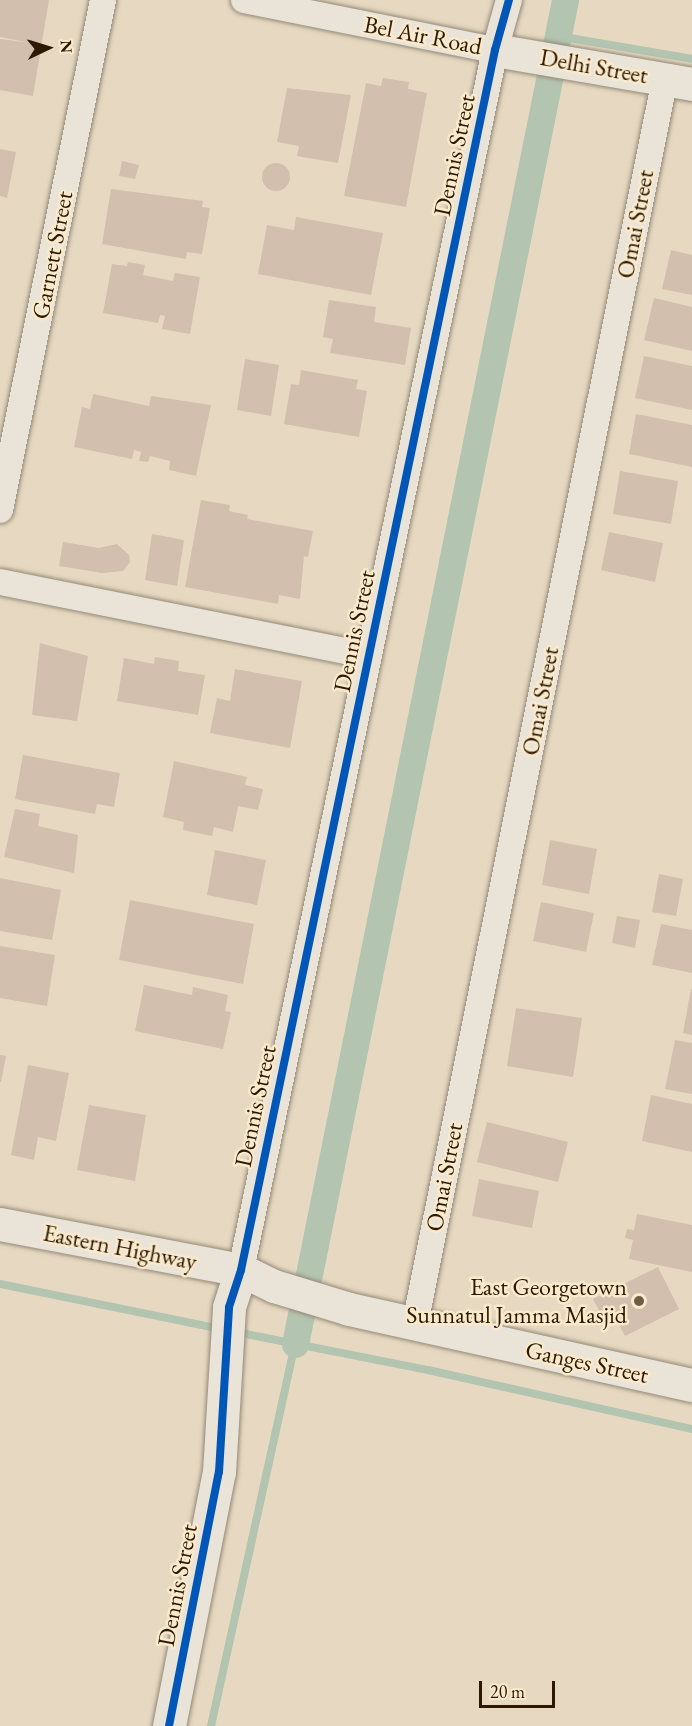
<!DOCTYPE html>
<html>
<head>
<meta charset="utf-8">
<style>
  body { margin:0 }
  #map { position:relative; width:692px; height:1726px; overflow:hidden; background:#e7d9c1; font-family:"EB Garamond",serif }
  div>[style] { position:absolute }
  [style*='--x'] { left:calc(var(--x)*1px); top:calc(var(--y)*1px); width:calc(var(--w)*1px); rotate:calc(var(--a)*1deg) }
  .stream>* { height:8px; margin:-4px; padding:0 4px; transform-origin:4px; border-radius:4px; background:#b3c5b0 }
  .canal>* { height:27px; margin:-13.5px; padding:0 13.5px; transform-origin:13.5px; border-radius:13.5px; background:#b3c5b0 }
  .building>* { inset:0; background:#d2bfad }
  .round { border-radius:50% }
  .roads { filter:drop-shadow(0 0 2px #938978) drop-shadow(0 0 2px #938978) }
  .street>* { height:26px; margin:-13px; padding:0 13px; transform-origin:13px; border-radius:13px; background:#eae3d7 }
  .secondary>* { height:33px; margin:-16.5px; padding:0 16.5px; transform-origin:16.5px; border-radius:16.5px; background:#eae3d7 }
  .cycleway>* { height:8px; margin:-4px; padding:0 4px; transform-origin:4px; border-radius:4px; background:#0057b8 }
  .dots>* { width:16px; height:16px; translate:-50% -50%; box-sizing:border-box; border:3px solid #f9eacd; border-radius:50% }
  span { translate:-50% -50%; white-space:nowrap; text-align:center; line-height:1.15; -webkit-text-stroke:5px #f9eacd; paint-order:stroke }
  .street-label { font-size:24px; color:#2e1900 }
  .poi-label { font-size:24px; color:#2e1900 }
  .right { translate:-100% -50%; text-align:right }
  .north { position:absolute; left:18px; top:18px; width:60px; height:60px; -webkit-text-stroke:4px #f9eacd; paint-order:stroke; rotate:86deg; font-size:16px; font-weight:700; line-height:24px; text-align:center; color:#2e1900 }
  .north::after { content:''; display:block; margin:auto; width:21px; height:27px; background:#2e1900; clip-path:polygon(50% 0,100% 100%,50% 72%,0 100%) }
  .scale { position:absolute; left:479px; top:1681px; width:76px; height:27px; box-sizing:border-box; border:3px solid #2e1900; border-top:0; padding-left:8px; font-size:18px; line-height:21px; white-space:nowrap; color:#2e1900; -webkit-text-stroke:4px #f9eacd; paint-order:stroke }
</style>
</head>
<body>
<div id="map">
  <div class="stream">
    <div style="--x:558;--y:36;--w:136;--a:9.7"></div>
    <div style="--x:0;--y:1284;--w:226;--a:11.5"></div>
    <div style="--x:236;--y:1332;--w:196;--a:11.2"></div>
    <div style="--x:428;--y:1370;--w:271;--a:12.6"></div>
    <div style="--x:211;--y:1726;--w:391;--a:-77.6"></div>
  </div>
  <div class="canal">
    <div style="--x:295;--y:1344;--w:1371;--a:-78.64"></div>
  </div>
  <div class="building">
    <div style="clip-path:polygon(0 0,49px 0,33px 96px,0 90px,0 39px,31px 43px,0 37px)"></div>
    <div style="clip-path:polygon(383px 78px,409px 82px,408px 89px,427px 93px,406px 207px,344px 196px,366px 83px,381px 86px)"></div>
    <div style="clip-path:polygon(287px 88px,351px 95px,338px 163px,297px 156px,299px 146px,277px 142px)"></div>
    <div style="clip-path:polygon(0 149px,16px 152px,7px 198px,0 196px)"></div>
    <div style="clip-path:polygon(122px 161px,139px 165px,135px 179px,119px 176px)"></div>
    <div class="round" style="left:262px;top:163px;width:28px;height:28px"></div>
    <div style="clip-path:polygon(111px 189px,203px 201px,202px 207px,210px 208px,202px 254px,187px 252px,186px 259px,102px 244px)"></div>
    <div style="clip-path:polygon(296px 217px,383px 233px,371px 295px,258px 274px,267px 225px,294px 230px)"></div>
    <div style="clip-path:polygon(671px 250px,692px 255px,692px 295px,662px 289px)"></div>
    <div style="clip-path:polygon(128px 262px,145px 265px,143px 275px,173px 281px,175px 273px,200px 277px,190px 334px,162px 329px,165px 316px,160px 315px,158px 323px,103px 313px,112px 264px,127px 266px)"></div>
    <div style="clip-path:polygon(654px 298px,692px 307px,692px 351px,644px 340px)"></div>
    <div style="clip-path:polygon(329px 300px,376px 307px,374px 322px,411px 328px,405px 365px,330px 353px,333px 339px,323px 337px)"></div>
    <div style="clip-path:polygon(644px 356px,692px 366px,692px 410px,635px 398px)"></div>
    <div style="clip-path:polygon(245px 359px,279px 365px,271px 416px,237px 410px)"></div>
    <div style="clip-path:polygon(301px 370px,358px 380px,356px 389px,367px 391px,359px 437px,284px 424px,291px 384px,299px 385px)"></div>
    <div style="clip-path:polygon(93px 394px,149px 406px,151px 396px,211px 405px,196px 476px,169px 470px,170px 461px,150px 456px,148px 462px,139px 461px,141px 452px,134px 450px,132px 459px,74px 447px,82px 407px,90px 409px)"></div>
    <div style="clip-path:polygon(636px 414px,692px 425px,692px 467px,629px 454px)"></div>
    <div style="clip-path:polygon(620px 471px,678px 481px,671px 524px,613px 514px)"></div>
    <div style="clip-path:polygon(201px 500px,230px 505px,229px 511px,248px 515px,247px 519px,313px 531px,308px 557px,304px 556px,300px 599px,279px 595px,278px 604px,185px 587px)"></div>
    <div style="clip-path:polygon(609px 532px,663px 543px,655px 582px,601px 570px)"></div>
    <div style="clip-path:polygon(152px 534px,184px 540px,177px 586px,145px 580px)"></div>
    <div style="clip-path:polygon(63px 542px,99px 548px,117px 544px,129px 555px,130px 562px,123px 571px,102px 573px,59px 566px)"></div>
    <div style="clip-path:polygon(40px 643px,88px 656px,77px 721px,32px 715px)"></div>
    <div style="clip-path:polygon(155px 657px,179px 661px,178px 671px,205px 675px,198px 715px,117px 701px,124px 658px,154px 664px)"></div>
    <div style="clip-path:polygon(235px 669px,302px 681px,290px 748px,210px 733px,217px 698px,230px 701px)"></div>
    <div style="clip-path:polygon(23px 755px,120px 773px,114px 807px,97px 804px,95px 814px,15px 799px)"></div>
    <div style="clip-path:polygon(174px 761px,247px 777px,245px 785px,263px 789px,258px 810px,238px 806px,233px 832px,214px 827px,212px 836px,183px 830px,184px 822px,163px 817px)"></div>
    <div style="clip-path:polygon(15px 809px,40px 814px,38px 826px,78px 835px,74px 873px,4px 857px)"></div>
    <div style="clip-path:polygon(550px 840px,597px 849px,589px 894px,542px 885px)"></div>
    <div style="clip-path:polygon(215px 850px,266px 860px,257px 905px,207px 895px)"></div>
    <div style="clip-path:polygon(659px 874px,683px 879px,676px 916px,652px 912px)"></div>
    <div style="clip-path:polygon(0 878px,61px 890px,52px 940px,0 931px)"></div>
    <div style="clip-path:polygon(130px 900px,254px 924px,243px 984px,119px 960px)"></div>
    <div style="clip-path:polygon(541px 902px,594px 913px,586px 952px,533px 941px)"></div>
    <div style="clip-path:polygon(617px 916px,640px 920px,635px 948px,612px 943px)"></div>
    <div style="clip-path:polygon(661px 924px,692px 930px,692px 973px,652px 965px)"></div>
    <div style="clip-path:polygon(0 946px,55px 955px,47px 1006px,0 998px)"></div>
    <div style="clip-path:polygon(144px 985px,192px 995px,193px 987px,228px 995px,225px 1011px,231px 1012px,223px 1049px,135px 1031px)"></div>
    <div style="clip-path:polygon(691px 989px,692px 989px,692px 1035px,683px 1033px)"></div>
    <div style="clip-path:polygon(516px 1008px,582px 1018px,573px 1077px,507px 1066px)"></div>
    <div style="clip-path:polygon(675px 1040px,692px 1043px,692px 1094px,665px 1089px)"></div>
    <div style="clip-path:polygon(0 1055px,6px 1056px,1px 1082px,0 1082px)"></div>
    <div style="clip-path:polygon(28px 1065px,69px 1073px,56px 1141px,38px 1137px,34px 1160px,11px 1155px)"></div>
    <div style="clip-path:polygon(651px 1095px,692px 1104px,692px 1152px,642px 1141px)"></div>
    <div style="clip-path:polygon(89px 1105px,146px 1115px,135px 1181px,77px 1170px)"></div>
    <div style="clip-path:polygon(487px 1122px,568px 1142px,558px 1182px,477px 1162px)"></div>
    <div style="clip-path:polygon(479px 1179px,539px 1191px,532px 1228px,472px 1216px)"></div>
    <div style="clip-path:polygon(637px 1214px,692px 1225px,692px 1272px,629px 1259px,633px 1240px,625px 1238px,627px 1229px,634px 1230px)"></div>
    <div style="clip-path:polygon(658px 1267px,679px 1309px,625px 1336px,614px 1315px,604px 1320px,593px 1299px)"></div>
  </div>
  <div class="roads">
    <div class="street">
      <div style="--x:244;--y:0;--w:256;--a:11.3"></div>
      <div style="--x:0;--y:510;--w:520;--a:-78.58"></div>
      <div style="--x:0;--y:582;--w:376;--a:11.3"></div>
      <div style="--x:241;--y:1270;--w:1246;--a:-78.24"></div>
      <div style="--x:495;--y:50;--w:52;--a:-74.4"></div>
      <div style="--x:415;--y:1324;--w:1271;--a:-78.65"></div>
    </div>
    <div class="secondary">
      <div style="--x:495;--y:50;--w:200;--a:9.8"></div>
      <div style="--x:0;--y:1224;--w:245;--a:10.8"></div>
      <div style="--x:241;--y:1270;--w:37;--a:26"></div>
      <div style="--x:274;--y:1286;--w:78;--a:17"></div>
      <div style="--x:349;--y:1309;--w:351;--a:12.5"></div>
      <div style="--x:169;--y:1726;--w:259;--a:-78.9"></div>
      <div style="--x:219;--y:1472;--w:165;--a:-86.5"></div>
      <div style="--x:229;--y:1307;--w:39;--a:-72"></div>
    </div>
  </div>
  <div class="cycleway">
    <div style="--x:169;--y:1726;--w:259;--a:-78.9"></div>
    <div style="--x:219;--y:1472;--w:165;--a:-86.5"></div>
    <div style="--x:229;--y:1307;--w:39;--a:-72"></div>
    <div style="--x:241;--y:1270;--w:1246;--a:-78.24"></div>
    <div style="--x:495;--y:50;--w:52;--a:-74.4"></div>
  </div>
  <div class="dots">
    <div style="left:639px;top:1301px;background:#6f5c44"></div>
  </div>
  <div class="street-label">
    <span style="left:423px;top:35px;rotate:11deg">Bel Air Road</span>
    <span style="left:594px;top:66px;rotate:10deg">Delhi Street</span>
    <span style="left:454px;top:155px;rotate:-78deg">Dennis Street</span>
    <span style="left:635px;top:224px;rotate:-79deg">Omai Street</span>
    <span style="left:52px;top:255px;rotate:-79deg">Garnett Street</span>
    <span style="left:354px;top:631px;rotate:-78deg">Dennis Street</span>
    <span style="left:540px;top:701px;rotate:-79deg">Omai Street</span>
    <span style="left:255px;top:1106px;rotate:-78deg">Dennis Street</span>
    <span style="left:444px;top:1177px;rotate:-79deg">Omai Street</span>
    <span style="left:120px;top:1247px;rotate:11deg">Eastern Highway</span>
    <span style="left:587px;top:1362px;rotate:12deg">Ganges Street</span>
    <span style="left:177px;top:1585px;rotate:-79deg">Dennis Street</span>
  </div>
  <div class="poi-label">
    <span class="right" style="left:627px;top:1301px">East Georgetown<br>Sunnatul Jamma Masjid</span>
  </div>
  <div class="north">N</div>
  <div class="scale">20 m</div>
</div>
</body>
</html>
